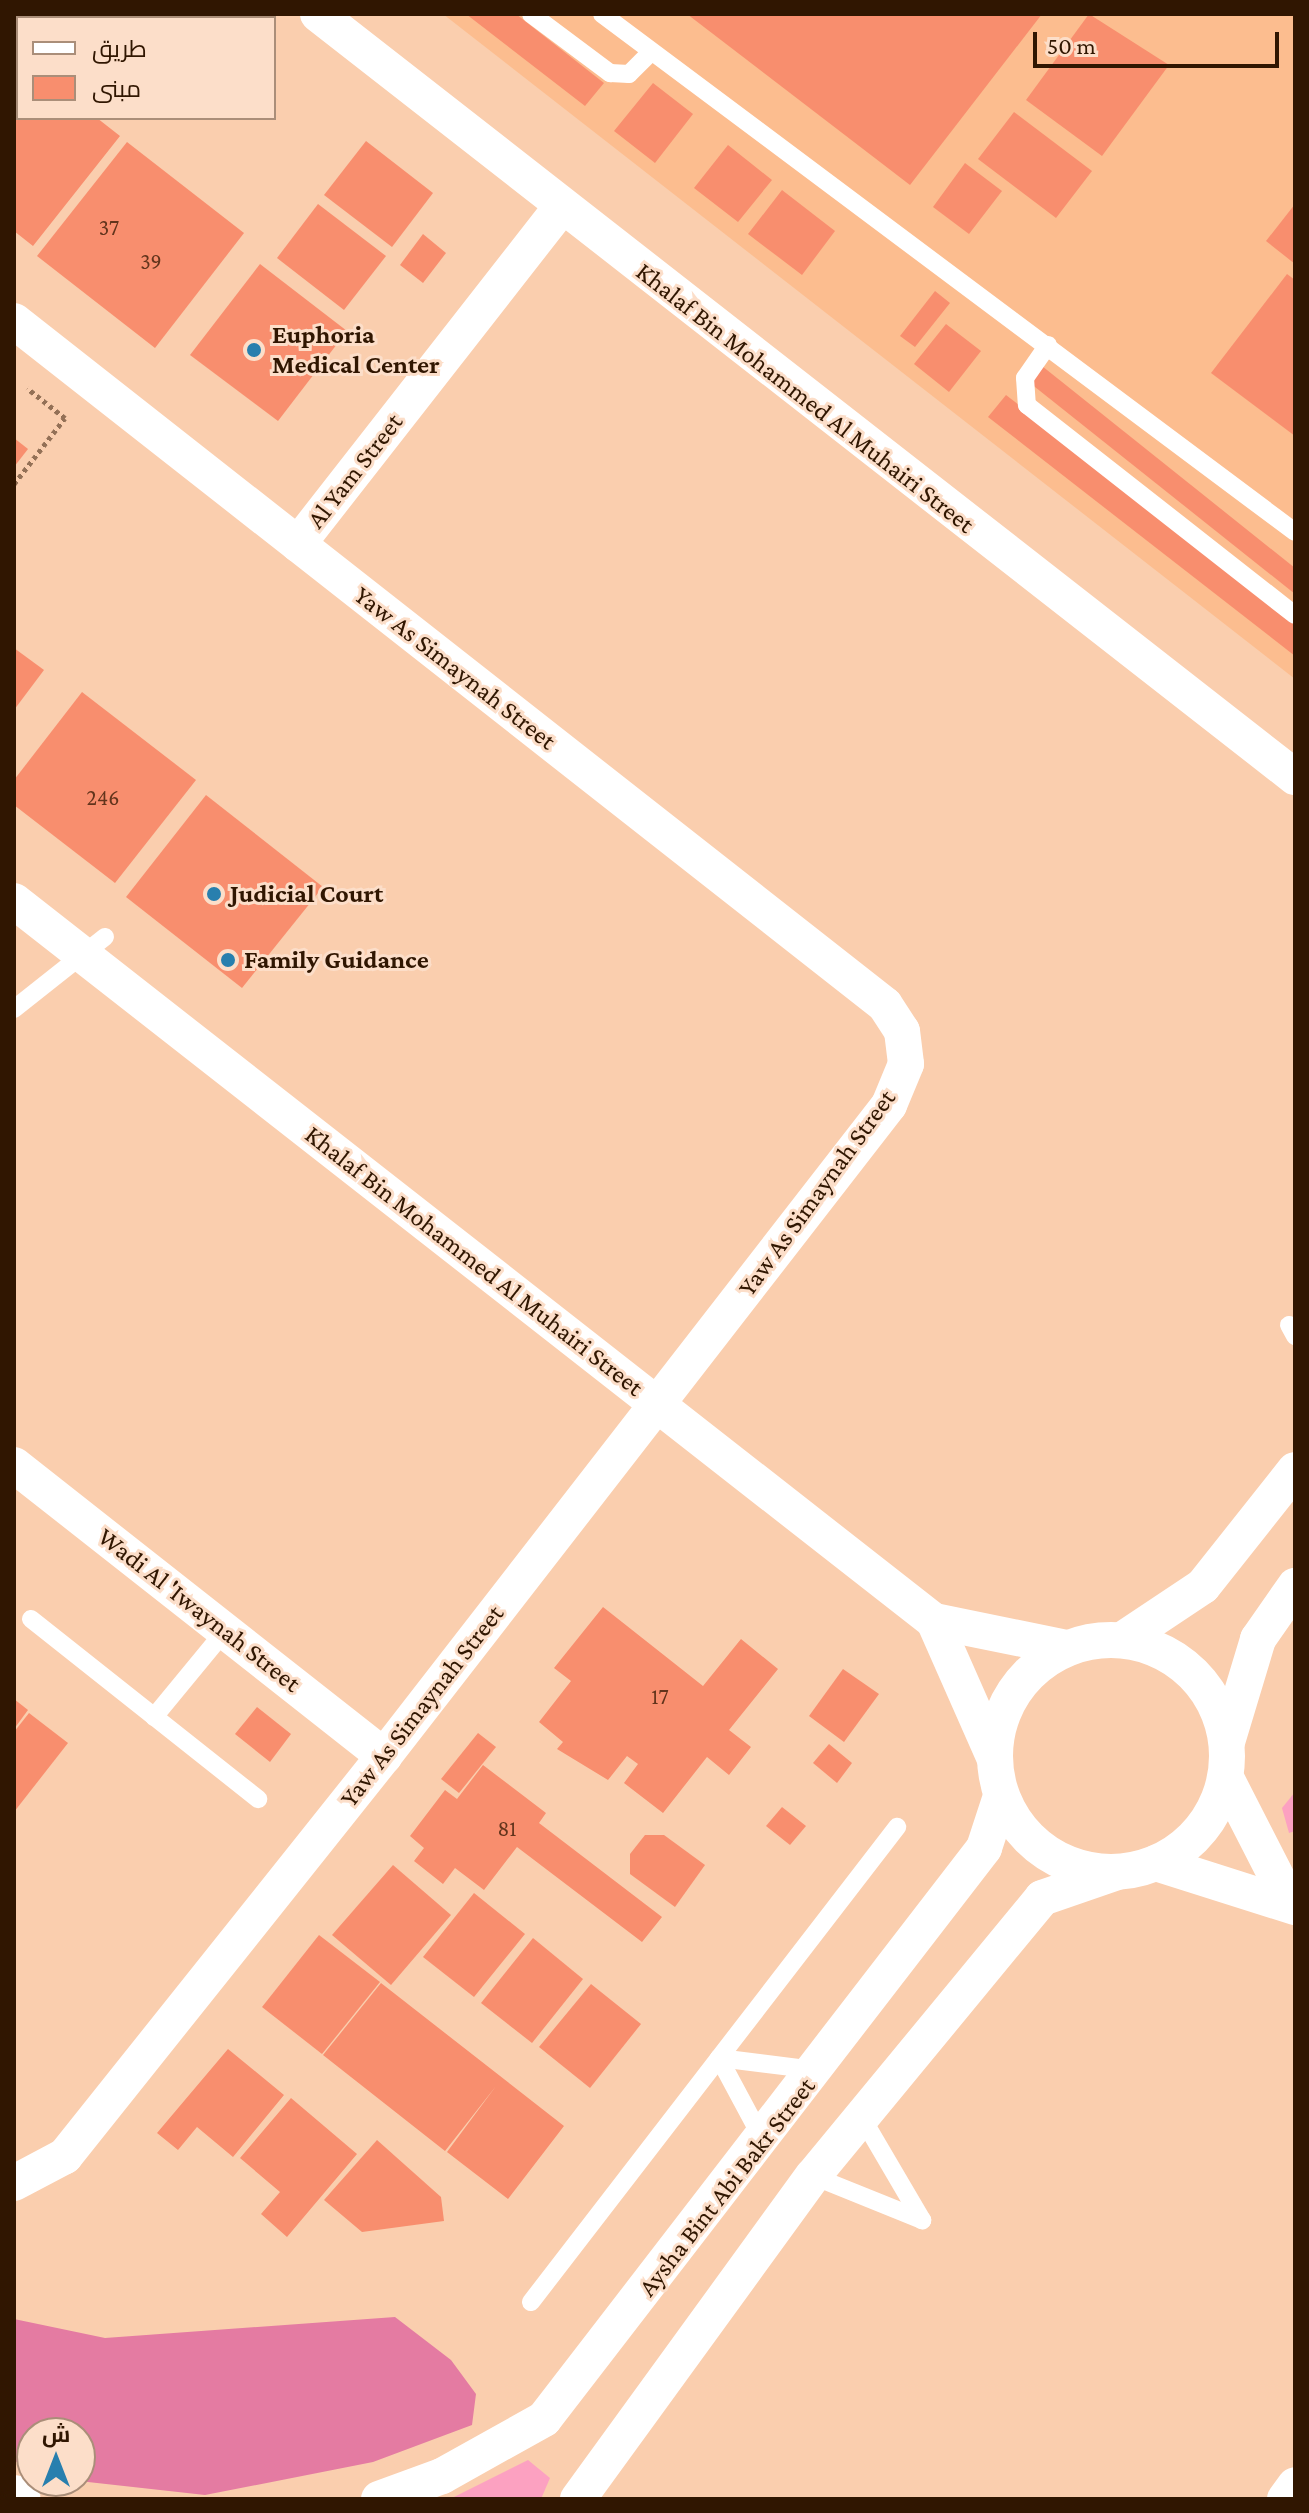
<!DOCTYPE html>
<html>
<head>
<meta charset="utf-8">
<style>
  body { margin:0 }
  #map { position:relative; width:1309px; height:2513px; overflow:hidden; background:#faceae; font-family:"Crimson Pro",Cairo,serif }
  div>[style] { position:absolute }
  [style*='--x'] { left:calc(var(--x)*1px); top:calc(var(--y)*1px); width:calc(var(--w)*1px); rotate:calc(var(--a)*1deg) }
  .built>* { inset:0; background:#fcbd8f }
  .green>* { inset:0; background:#fca1c1 }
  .forest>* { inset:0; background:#e47ba2 }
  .building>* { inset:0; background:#f88e6e }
  .path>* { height:5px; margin-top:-2.5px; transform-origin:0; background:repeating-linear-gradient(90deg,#937056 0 4px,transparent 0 8px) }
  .service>* { height:18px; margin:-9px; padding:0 9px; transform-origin:9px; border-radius:9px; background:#fff }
  .minor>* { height:36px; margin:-18px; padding:0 18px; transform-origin:18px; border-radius:18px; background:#fff }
  .minor>.ring { margin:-18px; padding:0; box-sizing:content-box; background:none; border:36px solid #fff; border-radius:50% }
  .primary>* { height:44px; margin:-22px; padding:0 22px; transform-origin:22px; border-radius:22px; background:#fff }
  .dots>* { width:22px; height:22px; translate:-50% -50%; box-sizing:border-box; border:4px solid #fcdec9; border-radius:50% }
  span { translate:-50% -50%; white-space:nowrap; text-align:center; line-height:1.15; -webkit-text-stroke:6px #fcdec9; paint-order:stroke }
  .number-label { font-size:22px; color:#62341c }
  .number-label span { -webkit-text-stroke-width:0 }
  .poi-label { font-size:26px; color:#301601; font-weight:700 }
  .left { translate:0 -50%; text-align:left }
  .street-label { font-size:26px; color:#301601 }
  .frame { position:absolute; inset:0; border:16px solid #301601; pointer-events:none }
  .legend { position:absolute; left:16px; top:16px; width:260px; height:104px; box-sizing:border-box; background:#fcdec9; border:2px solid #aa8e79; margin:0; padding:10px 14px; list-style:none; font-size:24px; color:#301601 }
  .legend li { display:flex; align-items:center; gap:16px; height:40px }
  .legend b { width:40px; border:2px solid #aa8e79 }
  .north { position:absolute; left:16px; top:2417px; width:80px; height:80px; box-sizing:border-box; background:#fcdec9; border:2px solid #aa8e79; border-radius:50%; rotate:0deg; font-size:22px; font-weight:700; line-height:32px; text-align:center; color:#301601 }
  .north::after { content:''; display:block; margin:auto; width:28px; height:36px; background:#287fae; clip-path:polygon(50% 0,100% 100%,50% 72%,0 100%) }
  .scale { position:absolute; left:1033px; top:32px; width:246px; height:36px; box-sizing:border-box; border:4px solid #301601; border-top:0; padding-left:10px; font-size:24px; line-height:28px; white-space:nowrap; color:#301601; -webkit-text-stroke:6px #fcdec9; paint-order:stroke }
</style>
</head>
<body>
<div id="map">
  <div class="built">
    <div style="clip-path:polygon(443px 14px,1295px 14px,1295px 679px)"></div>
  </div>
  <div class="green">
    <div style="clip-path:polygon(1295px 1792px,1295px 1831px,1289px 1833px,1282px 1808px)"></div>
    <div style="clip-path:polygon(528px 2460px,550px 2478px,541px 2499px,450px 2499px)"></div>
  </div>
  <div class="forest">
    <div style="clip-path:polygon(395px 2317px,451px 2360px,476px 2394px,472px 2425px,373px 2462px,205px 2495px,79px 2481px,80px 2433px,32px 2433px,32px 2467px,14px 2461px,14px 2319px,105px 2338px)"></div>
  </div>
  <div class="building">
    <div style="clip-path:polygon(466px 14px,516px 14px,604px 83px,585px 106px)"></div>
    <div style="clip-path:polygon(687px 14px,1042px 14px,910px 185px)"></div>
    <div style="clip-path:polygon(1089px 14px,1169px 65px,1102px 156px,1026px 100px)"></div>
    <div style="clip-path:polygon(14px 53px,18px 118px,97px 118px,120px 136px,33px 246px,14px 231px)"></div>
    <div style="clip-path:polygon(653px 83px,693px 114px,655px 163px,614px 131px)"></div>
    <div style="clip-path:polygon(1014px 112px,1092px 171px,1056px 218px,978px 159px)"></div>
    <div style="clip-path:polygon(366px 141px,433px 193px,392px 247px,324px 195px)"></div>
    <div style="clip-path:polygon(127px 142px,244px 233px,155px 348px,37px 256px)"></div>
    <div style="clip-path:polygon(728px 145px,772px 180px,738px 222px,694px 188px)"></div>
    <div style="clip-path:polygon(965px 163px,1002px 191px,969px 234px,933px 207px)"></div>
    <div style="clip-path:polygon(782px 190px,835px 231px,802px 275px,748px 234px)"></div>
    <div style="clip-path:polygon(318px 204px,386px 256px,344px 310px,277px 258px)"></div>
    <div style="clip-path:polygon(1295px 204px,1295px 264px,1266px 241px)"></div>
    <div style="clip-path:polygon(423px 234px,446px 253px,423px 283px,400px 265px)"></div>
    <div style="clip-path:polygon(260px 264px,347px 331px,278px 421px,190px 355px)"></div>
    <div style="clip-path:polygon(1287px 274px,1295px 280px,1295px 436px,1211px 373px)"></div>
    <div style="clip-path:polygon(935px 291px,950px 303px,915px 347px,900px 336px)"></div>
    <div style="clip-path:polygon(946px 324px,981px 351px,949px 392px,914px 364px)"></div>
    <div style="clip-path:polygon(1042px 366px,1295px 568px,1295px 594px,1030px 383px)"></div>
    <div style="clip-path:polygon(1006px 395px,1295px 620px,1295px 656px,988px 417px)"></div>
    <div style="clip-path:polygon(14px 438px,28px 449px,14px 467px)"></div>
    <div style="clip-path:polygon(14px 648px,44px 670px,14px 710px)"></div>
    <div style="clip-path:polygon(82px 692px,196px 780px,115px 883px,14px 805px,14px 780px)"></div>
    <div style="clip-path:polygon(206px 795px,323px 887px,242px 988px,126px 897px)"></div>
    <div style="clip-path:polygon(603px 1607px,703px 1686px,741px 1639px,778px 1669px,729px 1730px,751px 1747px,729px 1775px,707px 1757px,663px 1813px,624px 1783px,638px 1764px,627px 1756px,608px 1780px,557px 1749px,563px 1742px,539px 1722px,571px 1681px,554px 1668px)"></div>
    <div style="clip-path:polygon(843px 1669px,879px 1694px,844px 1742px,809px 1716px)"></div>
    <div style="clip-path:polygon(14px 1699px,28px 1710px,14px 1729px)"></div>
    <div style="clip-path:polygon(257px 1707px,291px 1734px,270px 1762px,235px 1734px)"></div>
    <div style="clip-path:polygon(29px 1713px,68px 1743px,14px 1812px,14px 1732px)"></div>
    <div style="clip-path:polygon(478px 1733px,496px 1747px,459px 1793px,441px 1779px)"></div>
    <div style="clip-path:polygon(829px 1744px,852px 1763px,837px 1783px,813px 1763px)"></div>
    <div style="clip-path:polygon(483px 1765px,546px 1813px,539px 1823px,662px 1917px,642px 1942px,517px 1847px,484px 1890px,455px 1868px,443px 1884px,414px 1861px,424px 1848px,410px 1836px,445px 1790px,457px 1799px)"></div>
    <div style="clip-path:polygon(782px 1807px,806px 1826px,790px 1845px,766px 1826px)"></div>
    <div style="clip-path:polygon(645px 1835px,664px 1835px,705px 1865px,675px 1907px,630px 1874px,630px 1854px)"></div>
    <div style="clip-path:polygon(393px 1865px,451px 1915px,391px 1985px,332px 1935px)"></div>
    <div style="clip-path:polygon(474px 1893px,525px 1934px,474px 1997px,423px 1957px)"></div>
    <div style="clip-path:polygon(319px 1935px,380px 1982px,322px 2054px,262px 2007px)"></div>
    <div style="clip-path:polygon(533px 1938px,583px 1979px,532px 2043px,481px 2003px)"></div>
    <div style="clip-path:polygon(381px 1983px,564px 2126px,508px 2199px,447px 2152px,496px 2086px,445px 2151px,323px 2055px)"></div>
    <div style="clip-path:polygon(591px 1984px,641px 2024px,590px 2088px,539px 2047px)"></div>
    <div style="clip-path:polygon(228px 2049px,284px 2095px,233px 2157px,197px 2127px,178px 2150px,157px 2133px)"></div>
    <div style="clip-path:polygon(291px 2098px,357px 2154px,287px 2237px,261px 2214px,280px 2192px,240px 2158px)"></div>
    <div style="clip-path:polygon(377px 2140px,441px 2197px,444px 2221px,362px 2232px,324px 2200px)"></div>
  </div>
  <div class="path">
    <div style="--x:14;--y:484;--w:83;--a:-52.3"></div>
    <div style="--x:65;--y:418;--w:48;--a:-141.7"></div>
  </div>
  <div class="service">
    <div style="--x:531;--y:14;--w:99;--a:36.8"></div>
    <div style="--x:610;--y:73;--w:19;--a:3"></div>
    <div style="--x:629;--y:74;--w:31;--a:-45"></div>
    <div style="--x:602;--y:14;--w:865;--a:36.78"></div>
    <div style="--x:1048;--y:345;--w:40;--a:124.9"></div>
    <div style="--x:1025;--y:378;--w:27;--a:86"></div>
    <div style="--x:1027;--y:405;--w:340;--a:38.1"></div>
    <div style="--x:14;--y:1009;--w:116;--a:-38.4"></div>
    <div style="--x:1289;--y:1325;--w:13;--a:61"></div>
    <div style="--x:31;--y:1619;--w:290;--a:38.4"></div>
    <div style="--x:154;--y:1717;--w:112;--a:-50.5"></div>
    <div style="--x:719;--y:2058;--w:98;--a:7.1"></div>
    <div style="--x:719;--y:2058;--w:93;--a:61.8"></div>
    <div style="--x:861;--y:2116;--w:121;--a:59.6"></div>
    <div style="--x:813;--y:2176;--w:118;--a:22"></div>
    <div style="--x:531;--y:2302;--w:600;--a:-52.38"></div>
  </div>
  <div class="minor">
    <div style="--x:318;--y:14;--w:1240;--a:37.99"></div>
    <div style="--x:14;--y:321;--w:1107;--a:38.14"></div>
    <div style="--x:885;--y:1005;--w:31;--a:57"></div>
    <div style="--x:902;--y:1031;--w:33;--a:83"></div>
    <div style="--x:906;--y:1064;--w:44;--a:112.5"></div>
    <div style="--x:889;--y:1105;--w:824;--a:127.8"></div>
    <div style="--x:384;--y:1756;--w:512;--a:128.57"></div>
    <div style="--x:65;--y:2156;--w:58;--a:152.1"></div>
    <div style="--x:298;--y:544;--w:425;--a:-52"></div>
    <div style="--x:14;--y:901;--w:1168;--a:38.05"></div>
    <div style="--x:934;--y:1621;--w:136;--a:11.5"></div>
    <div style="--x:14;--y:1465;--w:471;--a:38.2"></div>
    <div style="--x:934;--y:1621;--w:149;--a:66.2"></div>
    <div style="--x:1122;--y:1640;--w:97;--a:-33.7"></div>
    <div style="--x:1203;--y:1586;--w:148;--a:-51.6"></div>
    <div class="ring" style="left:995px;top:1640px;width:196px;height:196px"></div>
    <div style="--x:1227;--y:1742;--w:108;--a:-73.2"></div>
    <div style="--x:1258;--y:1639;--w:65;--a:-55.1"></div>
    <div style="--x:1226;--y:1778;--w:140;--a:62.9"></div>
    <div style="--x:1156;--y:1863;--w:146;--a:17.6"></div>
    <div style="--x:379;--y:2499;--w:67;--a:-20.1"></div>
    <div style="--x:442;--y:2476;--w:117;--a:-29.2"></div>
    <div style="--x:544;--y:2419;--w:721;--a:-52.38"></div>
    <div style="--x:984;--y:1848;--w:55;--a:-71.9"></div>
    <div style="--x:578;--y:2499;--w:399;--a:-54"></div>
    <div style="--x:813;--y:2176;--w:360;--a:-50.5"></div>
    <div style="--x:1042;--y:1898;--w:79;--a:-19.1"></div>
    <div style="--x:1285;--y:2499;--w:17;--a:-54"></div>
  </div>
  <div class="primary">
    <div style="--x:14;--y:2497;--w:5;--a:22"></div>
  </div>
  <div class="dots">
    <div style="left:254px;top:350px;background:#287fae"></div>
    <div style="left:214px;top:894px;background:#287fae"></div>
    <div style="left:228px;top:960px;background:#287fae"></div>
  </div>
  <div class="number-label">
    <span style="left:109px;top:228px">37</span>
    <span style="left:151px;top:262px">39</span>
    <span style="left:103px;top:798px">246</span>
    <span style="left:660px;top:1697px">17</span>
    <span style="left:507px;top:1829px">81</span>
  </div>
  <div class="poi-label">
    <span class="left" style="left:272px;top:350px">Euphoria<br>Medical Center</span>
    <span class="left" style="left:230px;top:894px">Judicial Court</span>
    <span class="left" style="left:244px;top:960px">Family Guidance</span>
  </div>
  <div class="street-label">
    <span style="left:805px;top:398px;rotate:38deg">Khalaf Bin Mohammed Al Muhairi Street</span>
    <span style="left:355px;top:471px;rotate:-52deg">Al Yam Street</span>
    <span style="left:455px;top:668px;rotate:38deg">Yaw As Simaynah Street</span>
    <span style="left:817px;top:1193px;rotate:-54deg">Yaw As Simaynah Street</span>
    <span style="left:474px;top:1261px;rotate:38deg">Khalaf Bin Mohammed Al Muhairi Street</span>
    <span style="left:199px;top:1610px;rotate:38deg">Wadi Al 'Iwaynah Street</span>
    <span style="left:422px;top:1706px;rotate:-52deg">Yaw As Simaynah Street</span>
    <span style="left:727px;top:2187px;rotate:-52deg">Aysha Bint Abi Bakr Street</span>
  </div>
  <div class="frame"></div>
  <ul class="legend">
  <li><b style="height:10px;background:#fff"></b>طريق</li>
  <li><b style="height:22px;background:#f88e6e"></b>مبنى</li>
  </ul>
  <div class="north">ش</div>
  <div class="scale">50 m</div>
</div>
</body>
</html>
